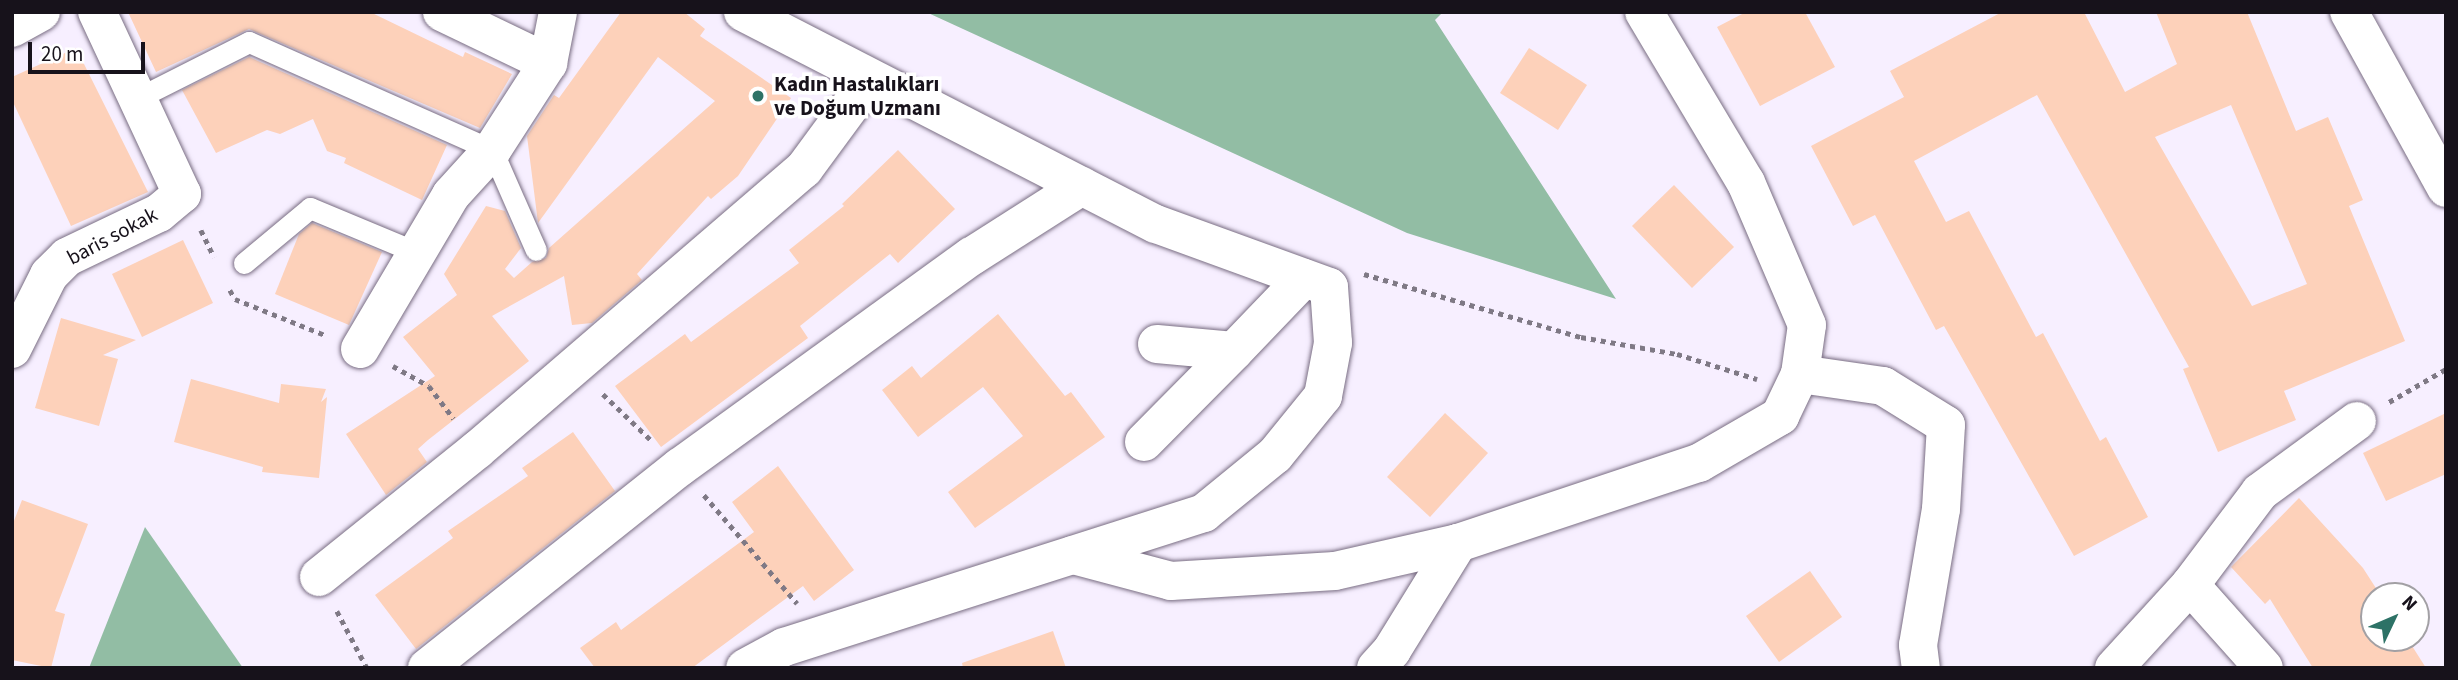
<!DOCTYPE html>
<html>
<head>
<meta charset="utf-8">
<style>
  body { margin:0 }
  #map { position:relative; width:2458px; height:680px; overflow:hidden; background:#f7efff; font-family:"Source Sans 3",sans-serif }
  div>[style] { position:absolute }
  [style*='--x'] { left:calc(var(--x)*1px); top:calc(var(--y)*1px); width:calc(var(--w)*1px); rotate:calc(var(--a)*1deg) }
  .forest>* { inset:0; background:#92bda4 }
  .building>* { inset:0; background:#fdd1ba }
  .path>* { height:4.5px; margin-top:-2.25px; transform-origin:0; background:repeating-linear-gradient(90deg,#7f7985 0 5px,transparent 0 10px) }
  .roads { filter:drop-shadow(0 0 2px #796d83) drop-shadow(0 0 2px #796d83) }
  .lane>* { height:21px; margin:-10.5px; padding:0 10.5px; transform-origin:10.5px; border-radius:10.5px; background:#fff }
  .street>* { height:38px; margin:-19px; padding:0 19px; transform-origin:19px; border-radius:19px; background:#fff }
  .secondary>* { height:38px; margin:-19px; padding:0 19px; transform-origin:19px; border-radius:19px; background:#fff }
  .dots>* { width:19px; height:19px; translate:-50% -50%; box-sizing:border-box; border:4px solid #fff; border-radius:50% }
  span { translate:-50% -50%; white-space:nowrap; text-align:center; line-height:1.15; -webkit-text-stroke:7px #fff; paint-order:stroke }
  .poi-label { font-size:21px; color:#17121b; font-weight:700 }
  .left { translate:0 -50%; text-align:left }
  .street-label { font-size:21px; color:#17121b }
  .frame { position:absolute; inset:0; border:14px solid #17121b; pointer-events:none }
  .north { position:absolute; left:2360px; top:582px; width:70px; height:70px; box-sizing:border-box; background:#fff; border:2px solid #a2a0a4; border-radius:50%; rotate:46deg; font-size:19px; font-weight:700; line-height:28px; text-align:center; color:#17121b }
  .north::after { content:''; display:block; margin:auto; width:24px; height:32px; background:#2d7266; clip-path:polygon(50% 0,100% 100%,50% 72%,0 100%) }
  .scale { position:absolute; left:28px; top:42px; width:117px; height:32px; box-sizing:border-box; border:4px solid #17121b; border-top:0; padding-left:9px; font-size:21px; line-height:24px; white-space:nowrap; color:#17121b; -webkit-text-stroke:5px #fff; paint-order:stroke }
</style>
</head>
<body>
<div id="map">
  <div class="forest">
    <div style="clip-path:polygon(926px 12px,1443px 12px,1435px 20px,1616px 299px,1407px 233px)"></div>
    <div style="clip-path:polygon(145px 527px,243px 668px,89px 668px)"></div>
  </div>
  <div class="building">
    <div style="clip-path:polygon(128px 12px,370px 12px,463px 57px,465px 52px,512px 74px,480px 128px,249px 29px,156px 72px)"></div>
    <div style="clip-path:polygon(621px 12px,684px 12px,705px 29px,700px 36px,791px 98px,738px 176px,711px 199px,708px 196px,637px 274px,642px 280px,592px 323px,572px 325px,564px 276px,492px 316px,529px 361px,428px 440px,418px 449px,427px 462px,386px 495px,346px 434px,435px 376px,403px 337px,457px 295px,444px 274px,486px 206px,505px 211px,521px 248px,505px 269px,514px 278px,532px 262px,546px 258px,549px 248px,715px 101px,658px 57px,538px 223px,527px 136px,554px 95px,559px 98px)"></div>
    <div style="clip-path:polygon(1746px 12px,1805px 12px,1835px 67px,1760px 106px,1717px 27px)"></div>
    <div style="clip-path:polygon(evenodd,2002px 12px,2084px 12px,2125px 92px,2177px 64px,2156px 12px,2247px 12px,2296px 131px,2328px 117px,2363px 200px,2349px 206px,2405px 341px,2284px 391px,2296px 420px,2218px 452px,2183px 369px,2189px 367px,2037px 95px,1914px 161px,1946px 222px,1969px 211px,2036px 337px,2043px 333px,2100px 441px,2106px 437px,2148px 517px,2074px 556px,1944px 326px,1936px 330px,1875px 215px,1853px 226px,1811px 146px,1904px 97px,1890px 71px,2002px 12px,2231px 105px,2307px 284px,2252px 306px,2155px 137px,2231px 105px)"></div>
    <div style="clip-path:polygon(76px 48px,148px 192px,71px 226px,12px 100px,12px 77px)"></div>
    <div style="clip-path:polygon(1529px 48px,1587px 85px,1558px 130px,1500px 93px)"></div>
    <div style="clip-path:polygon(249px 57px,447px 145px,422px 200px,344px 163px,346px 158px,327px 151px,313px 119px,280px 134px,267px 130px,216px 153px,182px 90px)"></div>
    <div style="clip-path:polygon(898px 150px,955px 209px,898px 263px,890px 254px,800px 326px,808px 338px,661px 447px,615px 386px,685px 334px,691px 342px,799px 263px,789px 250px,844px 206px,842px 204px)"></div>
    <div style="clip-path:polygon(1674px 185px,1734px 247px,1692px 288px,1632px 226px)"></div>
    <div style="clip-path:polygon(312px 223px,382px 252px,349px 325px,275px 294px,299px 234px)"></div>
    <div style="clip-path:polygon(183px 240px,213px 303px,142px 337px,112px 274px)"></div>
    <div style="clip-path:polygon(998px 314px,1065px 396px,1071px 392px,1105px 437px,975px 528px,948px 492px,1023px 436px,983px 387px,918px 437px,882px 390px,912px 366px,921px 378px)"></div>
    <div style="clip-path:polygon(61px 318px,136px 340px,103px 355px,118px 359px,99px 426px,35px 408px)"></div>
    <div style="clip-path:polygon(191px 379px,279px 403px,281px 384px,326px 389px,321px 402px,327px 397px,319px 478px,262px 472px,263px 467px,174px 442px)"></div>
    <div style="clip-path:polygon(1445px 413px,1488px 453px,1430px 517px,1387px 477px)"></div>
    <div style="clip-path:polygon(2446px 413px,2446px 474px,2386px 501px,2363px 453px)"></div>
    <div style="clip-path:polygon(573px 432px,615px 491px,416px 649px,375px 595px,453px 538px,448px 531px,528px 476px,522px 468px)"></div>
    <div style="clip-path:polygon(778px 466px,854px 570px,814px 601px,803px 586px,692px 668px,595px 668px,580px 648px,616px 622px,621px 630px,754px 532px,732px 502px)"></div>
    <div style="clip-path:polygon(2299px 498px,2363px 568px,2381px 596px,2374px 596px,2374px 638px,2407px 638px,2426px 668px,2313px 668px,2270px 599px,2265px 604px,2231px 567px)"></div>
    <div style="clip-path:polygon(22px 500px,88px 524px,55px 611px,65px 614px,51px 668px,12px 660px,12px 526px)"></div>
    <div style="clip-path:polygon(1810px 571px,1842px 617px,1779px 662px,1746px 616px)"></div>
    <div style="clip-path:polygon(1053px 631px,1066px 668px,963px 668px,962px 663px)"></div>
  </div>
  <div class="path">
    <div style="--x:201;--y:230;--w:30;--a:64"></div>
    <div style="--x:1364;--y:274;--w:226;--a:16.2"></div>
    <div style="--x:1581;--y:337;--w:97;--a:10"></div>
    <div style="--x:1677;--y:354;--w:84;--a:17.4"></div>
    <div style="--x:230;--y:290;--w:10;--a:61"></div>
    <div style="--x:235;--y:299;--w:97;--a:21.8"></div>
    <div style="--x:393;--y:366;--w:41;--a:29.1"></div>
    <div style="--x:429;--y:386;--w:41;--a:52.9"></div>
    <div style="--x:603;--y:394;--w:68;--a:43.8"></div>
    <div style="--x:2389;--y:402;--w:66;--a:-30.1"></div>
    <div style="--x:704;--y:495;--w:143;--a:49.3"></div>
    <div style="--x:337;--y:611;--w:64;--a:62.2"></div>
  </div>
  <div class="roads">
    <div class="lane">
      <div style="--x:138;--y:98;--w:124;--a:-26.8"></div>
      <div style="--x:249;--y:42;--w:266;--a:24"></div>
      <div style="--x:492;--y:150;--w:109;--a:66.3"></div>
      <div style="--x:244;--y:263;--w:86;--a:-39.8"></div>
      <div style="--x:310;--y:208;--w:117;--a:22.6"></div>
    </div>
    <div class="street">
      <div style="--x:442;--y:12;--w:118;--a:25.7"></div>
      <div style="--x:743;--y:12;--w:464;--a:27.2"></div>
      <div style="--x:1156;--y:224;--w:184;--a:20"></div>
      <div style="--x:1329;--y:287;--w:56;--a:85.9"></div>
      <div style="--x:1333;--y:343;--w:54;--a:100.7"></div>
      <div style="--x:1323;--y:396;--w:76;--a:129.1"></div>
      <div style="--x:1275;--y:455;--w:92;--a:140.8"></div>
      <div style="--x:1204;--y:513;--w:441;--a:162.3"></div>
      <div style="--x:784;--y:647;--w:44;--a:151.7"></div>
      <div style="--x:12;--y:28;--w:33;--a:-29"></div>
      <div style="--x:1157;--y:344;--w:77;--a:5.2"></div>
      <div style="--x:1234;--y:351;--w:101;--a:-46.2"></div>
      <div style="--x:12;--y:349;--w:83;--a:-63.4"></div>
      <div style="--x:49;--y:275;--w:25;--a:-45"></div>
      <div style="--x:67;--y:257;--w:102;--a:-25.6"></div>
      <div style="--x:159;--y:213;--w:30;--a:-40"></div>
      <div style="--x:182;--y:194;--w:201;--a:-115"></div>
      <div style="--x:360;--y:349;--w:179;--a:-59.4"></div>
      <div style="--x:451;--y:195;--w:61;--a:-47.7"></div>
      <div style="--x:492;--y:150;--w:103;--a:-57.2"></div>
      <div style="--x:548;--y:63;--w:52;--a:-78.9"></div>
      <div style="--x:1800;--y:374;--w:84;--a:8.2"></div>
      <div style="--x:1883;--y:386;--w:74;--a:31.8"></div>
      <div style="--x:1946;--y:425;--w:84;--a:93.4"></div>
      <div style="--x:1941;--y:509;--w:138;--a:99.6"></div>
      <div style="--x:1918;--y:645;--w:23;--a:83"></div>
      <div style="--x:1144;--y:442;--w:128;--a:-45.3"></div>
      <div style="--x:1073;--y:555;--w:101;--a:14.9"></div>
      <div style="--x:1171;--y:581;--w:164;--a:-3.5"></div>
      <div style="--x:1335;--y:571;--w:126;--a:-12.8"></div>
      <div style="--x:1458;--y:543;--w:254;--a:-18.4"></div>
      <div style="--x:1699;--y:463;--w:94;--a:-30.1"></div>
      <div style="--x:1780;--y:416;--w:47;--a:-64.5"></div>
      <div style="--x:1800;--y:374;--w:49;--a:-81.9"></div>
      <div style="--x:1807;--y:325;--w:155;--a:-113.2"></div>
      <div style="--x:1746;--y:183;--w:199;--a:-120.8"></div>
      <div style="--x:319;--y:577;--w:203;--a:-38.8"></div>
      <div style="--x:477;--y:450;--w:431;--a:-40.7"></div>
      <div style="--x:804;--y:169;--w:112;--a:-53.7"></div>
      <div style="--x:2190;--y:585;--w:116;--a:-53"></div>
      <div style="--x:2260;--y:492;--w:120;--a:-36.2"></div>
      <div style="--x:427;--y:668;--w:323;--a:-38.5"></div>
      <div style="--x:680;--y:467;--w:360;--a:-35.9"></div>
      <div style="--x:972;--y:256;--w:130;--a:-32.5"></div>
      <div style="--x:1376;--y:668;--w:24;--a:-48"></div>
      <div style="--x:1392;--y:650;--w:126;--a:-58.3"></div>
      <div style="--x:2114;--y:668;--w:113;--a:-47.5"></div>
      <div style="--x:2190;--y:585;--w:111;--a:48.3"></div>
    </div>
    <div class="secondary">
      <div style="--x:2349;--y:12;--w:201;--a:61.1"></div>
    </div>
  </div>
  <div class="dots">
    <div style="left:758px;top:96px;background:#2d7266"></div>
  </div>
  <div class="poi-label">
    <span class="left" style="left:774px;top:96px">Kadın Hastalıkları<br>ve Doğum Uzmanı</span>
  </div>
  <div class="street-label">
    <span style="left:112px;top:236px;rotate:-28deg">baris sokak</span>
  </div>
  <div class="frame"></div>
  <div class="north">N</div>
  <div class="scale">20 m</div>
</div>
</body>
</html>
